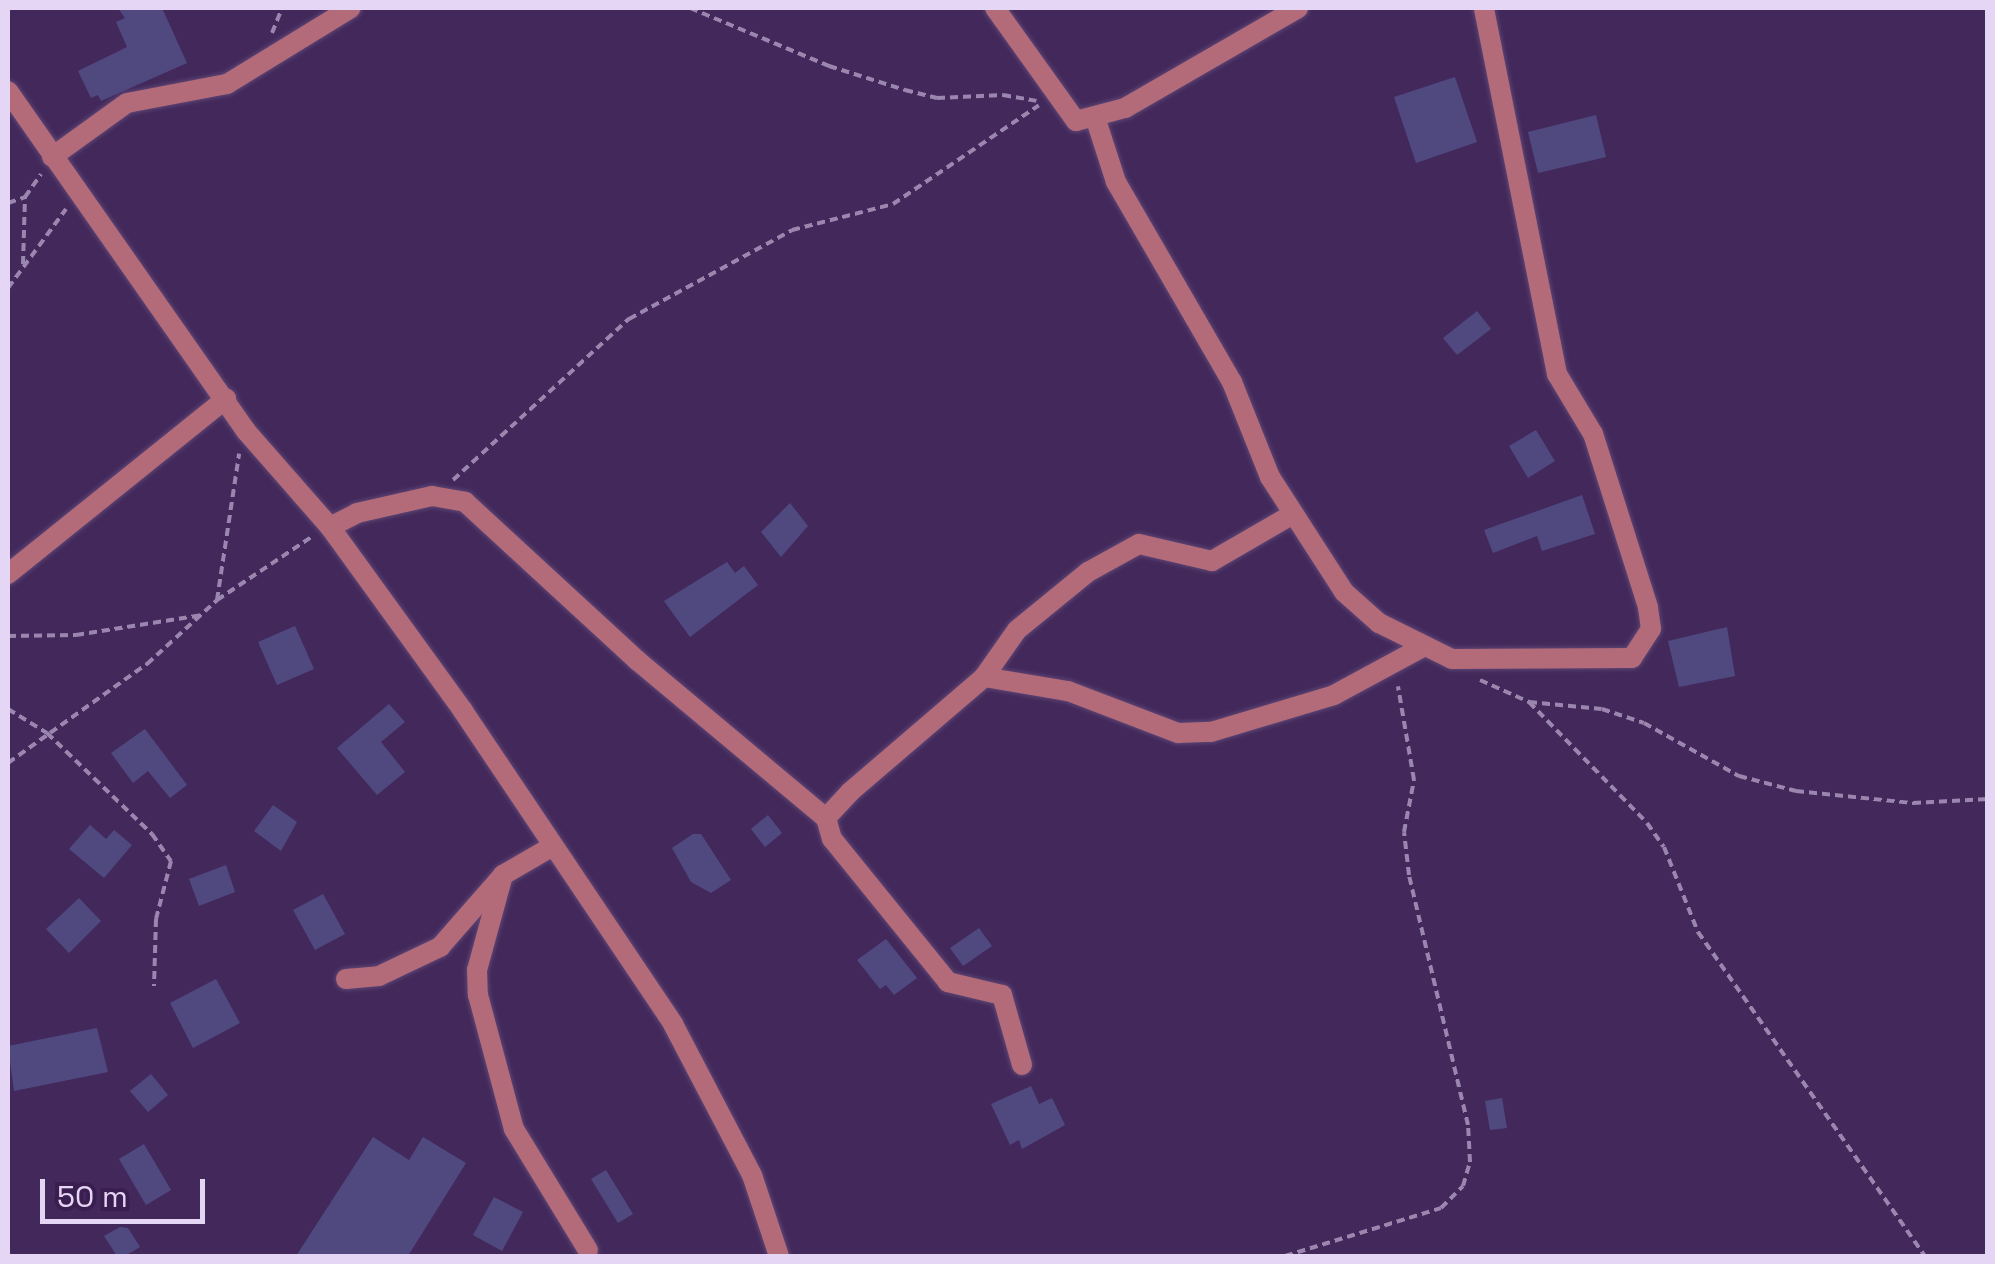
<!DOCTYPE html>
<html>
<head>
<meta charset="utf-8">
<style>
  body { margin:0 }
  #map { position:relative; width:1995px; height:1264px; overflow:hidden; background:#43295b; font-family:"Space Grotesk",sans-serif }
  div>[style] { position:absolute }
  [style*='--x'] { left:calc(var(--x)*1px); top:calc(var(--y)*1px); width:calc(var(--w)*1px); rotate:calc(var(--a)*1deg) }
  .building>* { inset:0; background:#4f4980 }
  .path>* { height:4px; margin-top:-2px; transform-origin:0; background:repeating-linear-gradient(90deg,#9a86ae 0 8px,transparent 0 13px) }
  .roads { filter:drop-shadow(0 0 2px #5d4574) drop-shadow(0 0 2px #5d4574) }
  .minor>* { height:20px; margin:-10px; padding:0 10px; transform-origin:10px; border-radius:10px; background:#b36b7a }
  .tertiary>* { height:20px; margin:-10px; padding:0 10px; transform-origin:10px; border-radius:10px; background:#b36b7a }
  span { translate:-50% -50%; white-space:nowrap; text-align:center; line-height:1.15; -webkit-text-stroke:10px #391e4f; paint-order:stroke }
  .frame { position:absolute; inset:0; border:10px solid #e5d6f5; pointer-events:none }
  .scale { position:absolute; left:40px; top:1179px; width:165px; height:45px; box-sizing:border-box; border:5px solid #e5d6f5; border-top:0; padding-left:12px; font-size:30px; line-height:35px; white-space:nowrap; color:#e5d6f5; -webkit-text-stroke:8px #391e4f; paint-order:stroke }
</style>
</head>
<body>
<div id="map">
  <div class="building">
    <div style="clip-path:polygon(118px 8px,162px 8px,187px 63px,101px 101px,98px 95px,91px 98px,78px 71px,127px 47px,116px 22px,125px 18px)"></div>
    <div style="clip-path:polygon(1455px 77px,1477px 142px,1416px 163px,1394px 97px)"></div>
    <div style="clip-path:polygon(1596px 115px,1606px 157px,1538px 173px,1528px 132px)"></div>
    <div style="clip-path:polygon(1477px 311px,1491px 329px,1457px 355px,1443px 338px)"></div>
    <div style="clip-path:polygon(1536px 430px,1555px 461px,1528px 478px,1509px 446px)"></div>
    <div style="clip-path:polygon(1582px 495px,1595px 534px,1542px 551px,1537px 536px,1493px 553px,1484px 530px)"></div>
    <div style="clip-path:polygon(790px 503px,808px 526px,781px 557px,761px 532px)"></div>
    <div style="clip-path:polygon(727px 562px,735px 573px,744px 566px,758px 585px,690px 637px,664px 601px)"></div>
    <div style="clip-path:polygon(295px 626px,314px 669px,277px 685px,258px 642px)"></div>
    <div style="clip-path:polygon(1727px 627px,1735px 676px,1679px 687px,1668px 641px)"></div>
    <div style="clip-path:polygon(389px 704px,405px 722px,381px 742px,405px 772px,377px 795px,337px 748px)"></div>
    <div style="clip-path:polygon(145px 729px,187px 785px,170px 798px,148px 771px,133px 783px,111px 753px)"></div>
    <div style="clip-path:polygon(273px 805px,297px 822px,281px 851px,254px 831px)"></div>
    <div style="clip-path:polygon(768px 815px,782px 833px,765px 847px,751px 829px)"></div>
    <div style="clip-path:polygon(90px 825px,106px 839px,114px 830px,132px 845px,104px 878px,69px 849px)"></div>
    <div style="clip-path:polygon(693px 834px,701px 834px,731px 880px,711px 893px,691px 882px,672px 848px)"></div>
    <div style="clip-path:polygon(226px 865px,235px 892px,199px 906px,189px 879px)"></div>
    <div style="clip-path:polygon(323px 894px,345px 934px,315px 950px,293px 910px)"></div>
    <div style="clip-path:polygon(79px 898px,101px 921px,69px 953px,46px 929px)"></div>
    <div style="clip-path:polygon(979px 928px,992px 946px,963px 966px,950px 948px)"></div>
    <div style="clip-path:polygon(886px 939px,917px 978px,894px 995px,886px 985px,880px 989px,857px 960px)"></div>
    <div style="clip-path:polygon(216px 979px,240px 1023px,193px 1048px,170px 1003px)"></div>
    <div style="clip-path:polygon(97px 1028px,108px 1072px,14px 1091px,8px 1046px)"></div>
    <div style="clip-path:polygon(151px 1074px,168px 1095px,148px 1112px,130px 1091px)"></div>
    <div style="clip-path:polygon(1031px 1086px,1039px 1104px,1052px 1098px,1065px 1125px,1022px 1149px,1019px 1140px,1010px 1145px,991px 1104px)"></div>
    <div style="clip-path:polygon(1502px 1098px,1507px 1128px,1490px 1130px,1485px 1101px)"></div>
    <div style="clip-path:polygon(373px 1137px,409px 1160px,423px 1137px,466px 1163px,408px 1256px,296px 1256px)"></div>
    <div style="clip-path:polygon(144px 1144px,171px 1190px,146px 1205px,119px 1159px)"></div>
    <div style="clip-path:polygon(606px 1170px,633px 1214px,618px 1223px,591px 1179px)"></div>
    <div style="clip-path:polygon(494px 1197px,523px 1212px,502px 1251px,473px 1235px)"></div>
    <div style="clip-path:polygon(120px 1227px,128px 1228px,140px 1247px,125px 1256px,117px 1256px,104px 1236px)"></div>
  </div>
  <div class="path">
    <div style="--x:690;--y:8;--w:151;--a:22.6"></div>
    <div style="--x:829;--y:66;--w:80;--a:17.5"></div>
    <div style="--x:905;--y:90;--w:33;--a:14"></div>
    <div style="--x:937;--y:98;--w:66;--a:-2.6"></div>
    <div style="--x:1003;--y:95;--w:34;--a:10"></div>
    <div style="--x:272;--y:33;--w:27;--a:-68"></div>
    <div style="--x:8;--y:203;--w:18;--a:-19"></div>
    <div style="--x:23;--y:264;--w:67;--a:-88.3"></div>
    <div style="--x:25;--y:197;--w:28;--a:-55"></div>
    <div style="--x:8;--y:288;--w:98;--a:-53.7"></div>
    <div style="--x:453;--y:480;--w:239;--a:-42.5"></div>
    <div style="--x:629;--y:319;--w:186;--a:-28.6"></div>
    <div style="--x:792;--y:230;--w:104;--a:-14.4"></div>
    <div style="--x:893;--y:204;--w:176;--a:-34.1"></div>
    <div style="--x:217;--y:600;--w:115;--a:-33.7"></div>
    <div style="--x:8;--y:636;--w:68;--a:-0.8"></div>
    <div style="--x:76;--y:635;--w:128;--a:-9"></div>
    <div style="--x:1480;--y:680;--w:54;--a:24.2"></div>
    <div style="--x:1529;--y:702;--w:73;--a:5.5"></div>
    <div style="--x:1602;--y:709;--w:44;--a:18.4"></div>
    <div style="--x:1644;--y:723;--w:109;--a:29.2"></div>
    <div style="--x:1739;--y:776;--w:59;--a:14.7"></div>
    <div style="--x:1796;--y:791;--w:118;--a:5.9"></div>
    <div style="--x:1913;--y:803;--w:75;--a:-3.1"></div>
    <div style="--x:1529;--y:702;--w:169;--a:45.7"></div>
    <div style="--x:1647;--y:823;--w:29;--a:55"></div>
    <div style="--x:1664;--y:847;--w:92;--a:68.2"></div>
    <div style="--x:1698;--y:932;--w:396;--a:55"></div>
    <div style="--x:8;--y:709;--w:46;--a:31.6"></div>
    <div style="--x:47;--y:733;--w:146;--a:43.9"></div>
    <div style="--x:152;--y:834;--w:33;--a:55"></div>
    <div style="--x:171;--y:861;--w:60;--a:104.5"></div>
    <div style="--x:156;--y:919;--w:67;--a:91.7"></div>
    <div style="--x:8;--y:763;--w:171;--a:-35.5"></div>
    <div style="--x:147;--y:664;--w:95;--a:-42.4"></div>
    <div style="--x:217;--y:600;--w:148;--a:-81.4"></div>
    <div style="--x:8;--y:906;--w:2;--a:90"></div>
    <div style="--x:1285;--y:1256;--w:163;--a:-17.1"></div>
    <div style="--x:1441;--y:1208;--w:31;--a:-45"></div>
    <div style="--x:1463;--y:1186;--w:25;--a:-74"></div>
    <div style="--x:1470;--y:1162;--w:37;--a:-93"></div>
    <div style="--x:1468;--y:1125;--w:257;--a:-103.3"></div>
    <div style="--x:1409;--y:875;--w:43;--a:-96.6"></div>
    <div style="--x:1404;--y:832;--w:53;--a:-79.1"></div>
    <div style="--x:1414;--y:780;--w:95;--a:-99.7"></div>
  </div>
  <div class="roads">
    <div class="minor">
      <div style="--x:995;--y:8;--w:139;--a:54.4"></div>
      <div style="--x:1076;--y:121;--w:51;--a:-14.9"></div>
      <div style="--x:1125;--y:108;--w:200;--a:-30"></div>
      <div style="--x:1096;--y:120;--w:65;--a:72.1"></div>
      <div style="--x:1116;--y:182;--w:231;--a:59.9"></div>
      <div style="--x:1232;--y:382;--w:102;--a:68.2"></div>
      <div style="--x:1270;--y:477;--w:137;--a:57.2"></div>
      <div style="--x:1344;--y:592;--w:47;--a:41.5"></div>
      <div style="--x:1379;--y:623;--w:81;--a:26.3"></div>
      <div style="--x:1452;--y:659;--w:180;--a:-0.3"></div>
      <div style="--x:1632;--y:658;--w:35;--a:-57"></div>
      <div style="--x:1651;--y:629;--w:22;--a:-98"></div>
      <div style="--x:1648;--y:607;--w:182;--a:-107.6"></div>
      <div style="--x:1593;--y:434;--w:70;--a:-121"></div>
      <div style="--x:1557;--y:374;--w:373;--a:-101.3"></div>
      <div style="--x:52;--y:157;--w:92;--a:-35.8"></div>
      <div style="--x:127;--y:103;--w:102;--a:-10.8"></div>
      <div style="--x:227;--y:84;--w:145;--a:-31.5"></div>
      <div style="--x:330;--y:527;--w:30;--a:-27"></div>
      <div style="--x:357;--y:513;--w:77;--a:-12.8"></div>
      <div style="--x:432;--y:496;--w:34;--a:10"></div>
      <div style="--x:465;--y:502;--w:235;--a:42.6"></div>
      <div style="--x:638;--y:661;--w:245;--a:39.9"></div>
      <div style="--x:8;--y:574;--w:280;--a:-38.8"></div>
      <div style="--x:984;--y:677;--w:57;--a:-54.9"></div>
      <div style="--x:1017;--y:630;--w:92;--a:-39.2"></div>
      <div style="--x:1088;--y:572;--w:58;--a:-28.8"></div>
      <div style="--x:1139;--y:544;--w:75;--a:13.1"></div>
      <div style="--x:1212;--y:561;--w:94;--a:-30.1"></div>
      <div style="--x:503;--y:875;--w:98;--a:105.3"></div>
      <div style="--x:477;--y:970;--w:25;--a:88"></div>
      <div style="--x:478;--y:995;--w:139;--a:75"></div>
      <div style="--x:514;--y:1129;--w:142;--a:58.6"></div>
      <div style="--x:346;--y:979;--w:33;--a:-5"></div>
      <div style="--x:379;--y:976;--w:68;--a:-25.4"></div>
      <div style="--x:440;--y:947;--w:96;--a:-48.8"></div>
      <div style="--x:503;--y:875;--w:58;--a:-30.1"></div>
      <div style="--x:1022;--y:1065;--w:73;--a:-105.9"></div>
      <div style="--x:1002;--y:995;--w:56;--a:-166.5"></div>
      <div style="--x:948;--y:982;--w:184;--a:-129"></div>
      <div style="--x:832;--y:839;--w:22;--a:-106"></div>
      <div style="--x:826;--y:818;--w:35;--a:-47"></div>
      <div style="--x:850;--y:792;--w:177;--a:-40.6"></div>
      <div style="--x:984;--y:677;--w:85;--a:9.5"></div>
      <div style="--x:1068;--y:691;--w:118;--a:20.9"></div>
      <div style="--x:1178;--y:733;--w:33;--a:-2"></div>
      <div style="--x:1211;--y:732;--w:128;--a:-16.7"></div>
      <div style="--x:1334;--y:695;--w:99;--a:-28.4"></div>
    </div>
    <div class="tertiary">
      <div style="--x:8;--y:91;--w:415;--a:55"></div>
      <div style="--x:246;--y:431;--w:128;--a:48.8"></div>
      <div style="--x:330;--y:527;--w:227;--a:54.1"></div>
      <div style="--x:463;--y:711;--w:377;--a:56.1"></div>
      <div style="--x:673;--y:1024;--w:170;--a:62.4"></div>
      <div style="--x:752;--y:1175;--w:85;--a:71.6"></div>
    </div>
  </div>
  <div class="frame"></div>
  <div class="scale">50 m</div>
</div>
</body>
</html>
